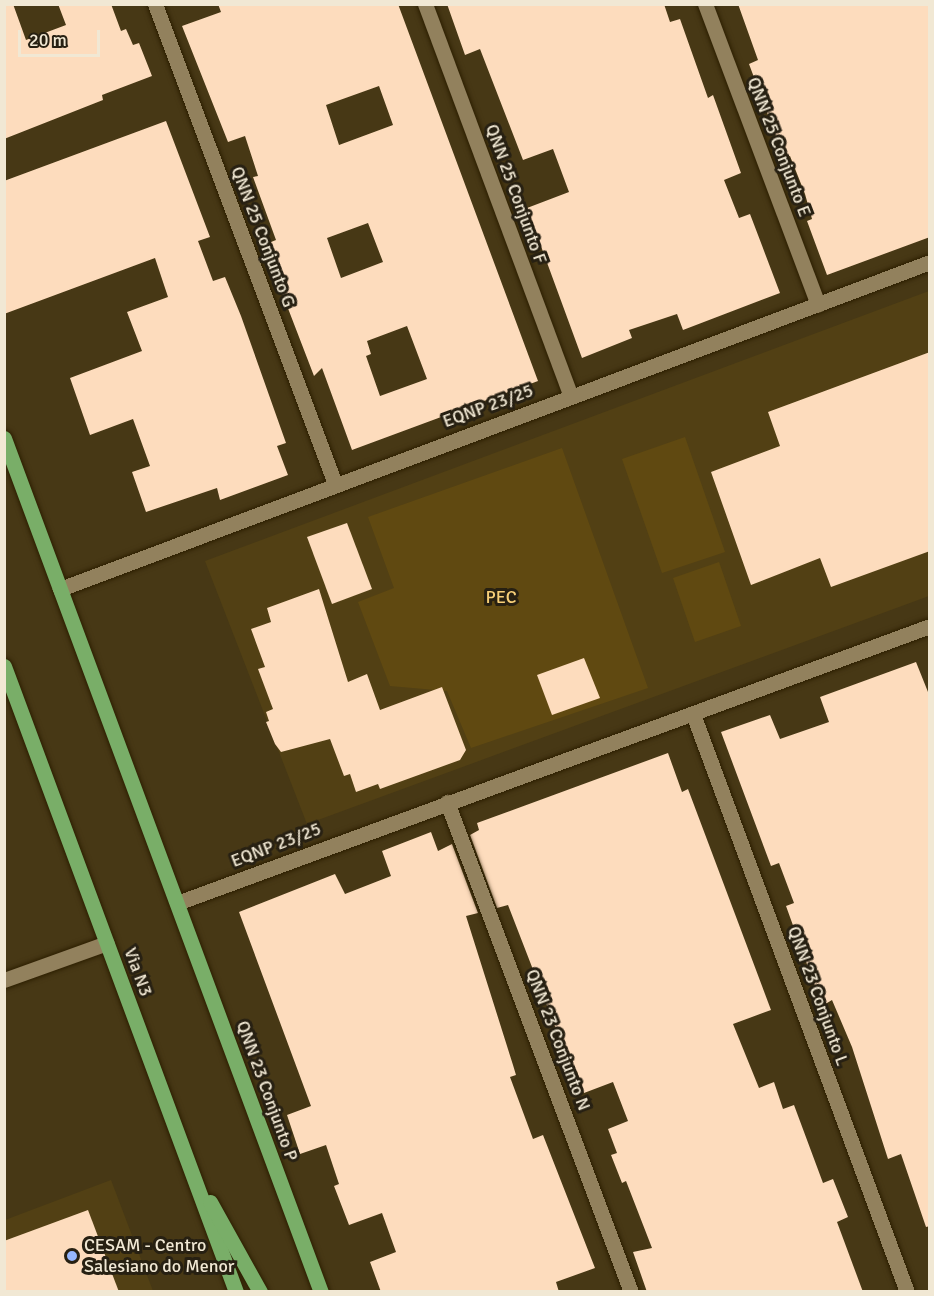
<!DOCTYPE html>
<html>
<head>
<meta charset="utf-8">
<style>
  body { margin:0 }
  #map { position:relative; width:934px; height:1296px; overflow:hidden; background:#473815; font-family:Signika,sans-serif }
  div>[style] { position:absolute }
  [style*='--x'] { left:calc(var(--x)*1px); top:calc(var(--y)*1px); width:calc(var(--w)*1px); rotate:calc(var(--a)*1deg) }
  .built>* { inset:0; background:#524014 }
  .green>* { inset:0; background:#604911 }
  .building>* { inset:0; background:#fddcbd }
  .roads { filter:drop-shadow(0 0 2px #2d1f00) drop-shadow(0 0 2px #2d1f00) }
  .minor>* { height:15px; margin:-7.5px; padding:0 7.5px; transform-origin:7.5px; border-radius:7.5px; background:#92815d }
  .major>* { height:15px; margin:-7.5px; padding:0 7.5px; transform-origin:7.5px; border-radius:7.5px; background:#79ae68 }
  .dots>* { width:16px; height:16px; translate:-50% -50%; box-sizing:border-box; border:3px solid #272012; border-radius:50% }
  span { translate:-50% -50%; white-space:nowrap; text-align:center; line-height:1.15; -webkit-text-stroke:6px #272012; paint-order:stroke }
  .street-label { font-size:18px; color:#f1e8d4 }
  .park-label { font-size:18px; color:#f7cf78 }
  .poi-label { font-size:18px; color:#f1e8d4 }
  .left { translate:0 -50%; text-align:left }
  .frame { position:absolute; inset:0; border:6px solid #f1e8d4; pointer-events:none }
  .scale { position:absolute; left:18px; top:30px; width:82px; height:27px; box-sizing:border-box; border:3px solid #f1e8d4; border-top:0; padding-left:8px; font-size:18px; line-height:21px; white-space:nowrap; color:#f1e8d4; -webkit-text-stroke:4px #272012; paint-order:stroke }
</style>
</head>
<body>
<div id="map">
  <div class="built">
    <div style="clip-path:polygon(929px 291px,929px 596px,307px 824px,205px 561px)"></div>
    <div style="clip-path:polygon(111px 1180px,153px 1291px,5px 1292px,5px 1220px)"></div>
  </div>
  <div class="green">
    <div style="clip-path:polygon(685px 437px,725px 552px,662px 573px,622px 459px)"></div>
    <div style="clip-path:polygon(562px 448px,648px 688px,471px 748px,447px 691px,390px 686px,358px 602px,394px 588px,368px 517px)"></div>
    <div style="clip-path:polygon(719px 562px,741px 626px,695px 642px,673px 578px)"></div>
  </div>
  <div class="building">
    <div style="clip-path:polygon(4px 4px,13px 4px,26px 40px,66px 25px,58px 4px,111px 4px,121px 31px,126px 29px,133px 45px,139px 43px,152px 76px,102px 95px,103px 100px,4px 139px)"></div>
    <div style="clip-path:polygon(evenodd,218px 4px,398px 4px,538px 381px,352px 450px,322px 368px,314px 376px,269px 259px,276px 257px,271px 242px,276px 240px,253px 177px,258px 176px,245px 136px,228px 142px,182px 26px,221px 12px,218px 4px,379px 86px,393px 125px,339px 145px,326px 105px,379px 86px,218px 4px,368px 223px,383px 262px,341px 278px,327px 238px,368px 223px,218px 4px,407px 326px,427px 379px,380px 396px,366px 356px,371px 354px,367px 341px,407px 326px)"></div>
    <div style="clip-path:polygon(447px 4px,664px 4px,670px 22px,680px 19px,708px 98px,713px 95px,741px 173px,724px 180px,739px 218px,750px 214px,780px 293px,683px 330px,677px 314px,629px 330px,632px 338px,582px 358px,527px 208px,569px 192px,553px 149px,523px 160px,480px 49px,465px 55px)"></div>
    <div style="clip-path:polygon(738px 4px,930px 4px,930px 237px,827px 275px,807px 221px,812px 219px,805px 194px,790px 156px,784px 158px,749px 64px,758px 60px)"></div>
    <div style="clip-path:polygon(166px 121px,210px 237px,198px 241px,213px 281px,225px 277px,241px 316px,286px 443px,277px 446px,288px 475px,220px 500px,217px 488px,146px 512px,132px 472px,150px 466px,133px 419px,90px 435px,70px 378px,142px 351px,127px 312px,168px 297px,155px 258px,4px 314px,4px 181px)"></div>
    <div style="clip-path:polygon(930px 352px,930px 551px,831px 587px,820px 558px,751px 585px,711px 472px,780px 446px,768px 412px)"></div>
    <div style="clip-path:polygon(347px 523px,372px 589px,332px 604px,307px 537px)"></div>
    <div style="clip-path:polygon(319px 589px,348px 682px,367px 674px,380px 710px,442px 687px,466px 750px,460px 760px,380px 789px,378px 784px,356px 792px,350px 774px,344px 776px,330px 739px,281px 752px,275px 744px,266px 722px,269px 721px,266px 712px,273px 709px,258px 669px,265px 667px,251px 629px,271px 622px,267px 608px)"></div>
    <div style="clip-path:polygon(584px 658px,600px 698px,552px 715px,537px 675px)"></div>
    <div style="clip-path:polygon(916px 662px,930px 697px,930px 1226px,926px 1227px,901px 1154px,888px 1159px,852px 1047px,832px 1000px,822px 1006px,786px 906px,794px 903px,779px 863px,771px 866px,721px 732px,770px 715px,780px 739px,829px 722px,820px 697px)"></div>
    <div style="clip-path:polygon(668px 753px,682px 792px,688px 789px,771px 1010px,733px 1024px,759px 1088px,774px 1082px,783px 1109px,794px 1105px,823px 1183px,833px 1179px,848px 1217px,837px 1222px,863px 1292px,647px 1292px,633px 1252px,652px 1248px,626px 1181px,622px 1183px,611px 1155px,617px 1153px,608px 1129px,628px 1121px,613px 1082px,584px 1093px,577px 1071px,573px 1073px,508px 905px,497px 908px,470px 835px,479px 830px,477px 823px)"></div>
    <div style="clip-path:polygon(431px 832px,438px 851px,452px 844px,478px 913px,466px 916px,513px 1065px,516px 1075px,510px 1077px,533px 1139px,543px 1135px,595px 1268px,556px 1282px,559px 1292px,381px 1292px,370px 1262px,396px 1252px,382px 1213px,349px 1225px,334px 1186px,339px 1184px,326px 1145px,300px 1154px,287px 1115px,311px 1106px,239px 912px,335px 874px,345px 894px,391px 876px,382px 851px)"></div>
    <div style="clip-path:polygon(88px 1210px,119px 1292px,4px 1292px,4px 1241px)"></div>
  </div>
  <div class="roads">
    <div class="minor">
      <div style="--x:155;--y:4;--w:513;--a:69.44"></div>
      <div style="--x:425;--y:4;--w:418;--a:69.6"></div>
      <div style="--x:705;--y:4;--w:321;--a:69.4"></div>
      <div style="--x:60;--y:589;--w:929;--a:-20.6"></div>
      <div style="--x:693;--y:714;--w:616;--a:69.68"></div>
      <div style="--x:447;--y:802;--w:523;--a:69.42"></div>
      <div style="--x:177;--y:903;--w:802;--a:-20.2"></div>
      <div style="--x:4;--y:980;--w:109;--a:-19.8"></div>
    </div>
    <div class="major">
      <div style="--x:4;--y:438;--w:911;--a:69.64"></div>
      <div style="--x:4;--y:666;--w:668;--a:69.66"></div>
      <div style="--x:210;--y:1202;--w:103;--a:60.9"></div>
    </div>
  </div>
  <div class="dots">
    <div style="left:72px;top:1256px;background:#96b6fd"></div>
  </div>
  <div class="street-label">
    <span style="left:779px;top:147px;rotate:69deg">QNN 25 Conjunto E</span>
    <span style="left:516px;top:194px;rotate:70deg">QNN 25 Conjunto F</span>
    <span style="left:263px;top:237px;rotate:69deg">QNN 25 Conjunto G</span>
    <span style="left:488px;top:406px;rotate:-20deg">EQNP 23/25</span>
    <span style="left:276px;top:845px;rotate:-21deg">EQNP 23/25</span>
    <span style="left:138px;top:972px;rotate:70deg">Via N3</span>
    <span style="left:818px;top:996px;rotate:70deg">QNN 23 Conjunto L</span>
    <span style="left:558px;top:1040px;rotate:69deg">QNN 23 Conjunto N</span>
    <span style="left:267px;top:1091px;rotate:70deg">QNN 23 Conjunto P</span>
  </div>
  <div class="park-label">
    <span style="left:501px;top:597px">PEC</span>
  </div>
  <div class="poi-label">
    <span class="left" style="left:84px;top:1256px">CESAM - Centro<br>Salesiano do Menor</span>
  </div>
  <div class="frame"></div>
  <div class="scale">20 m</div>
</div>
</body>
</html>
